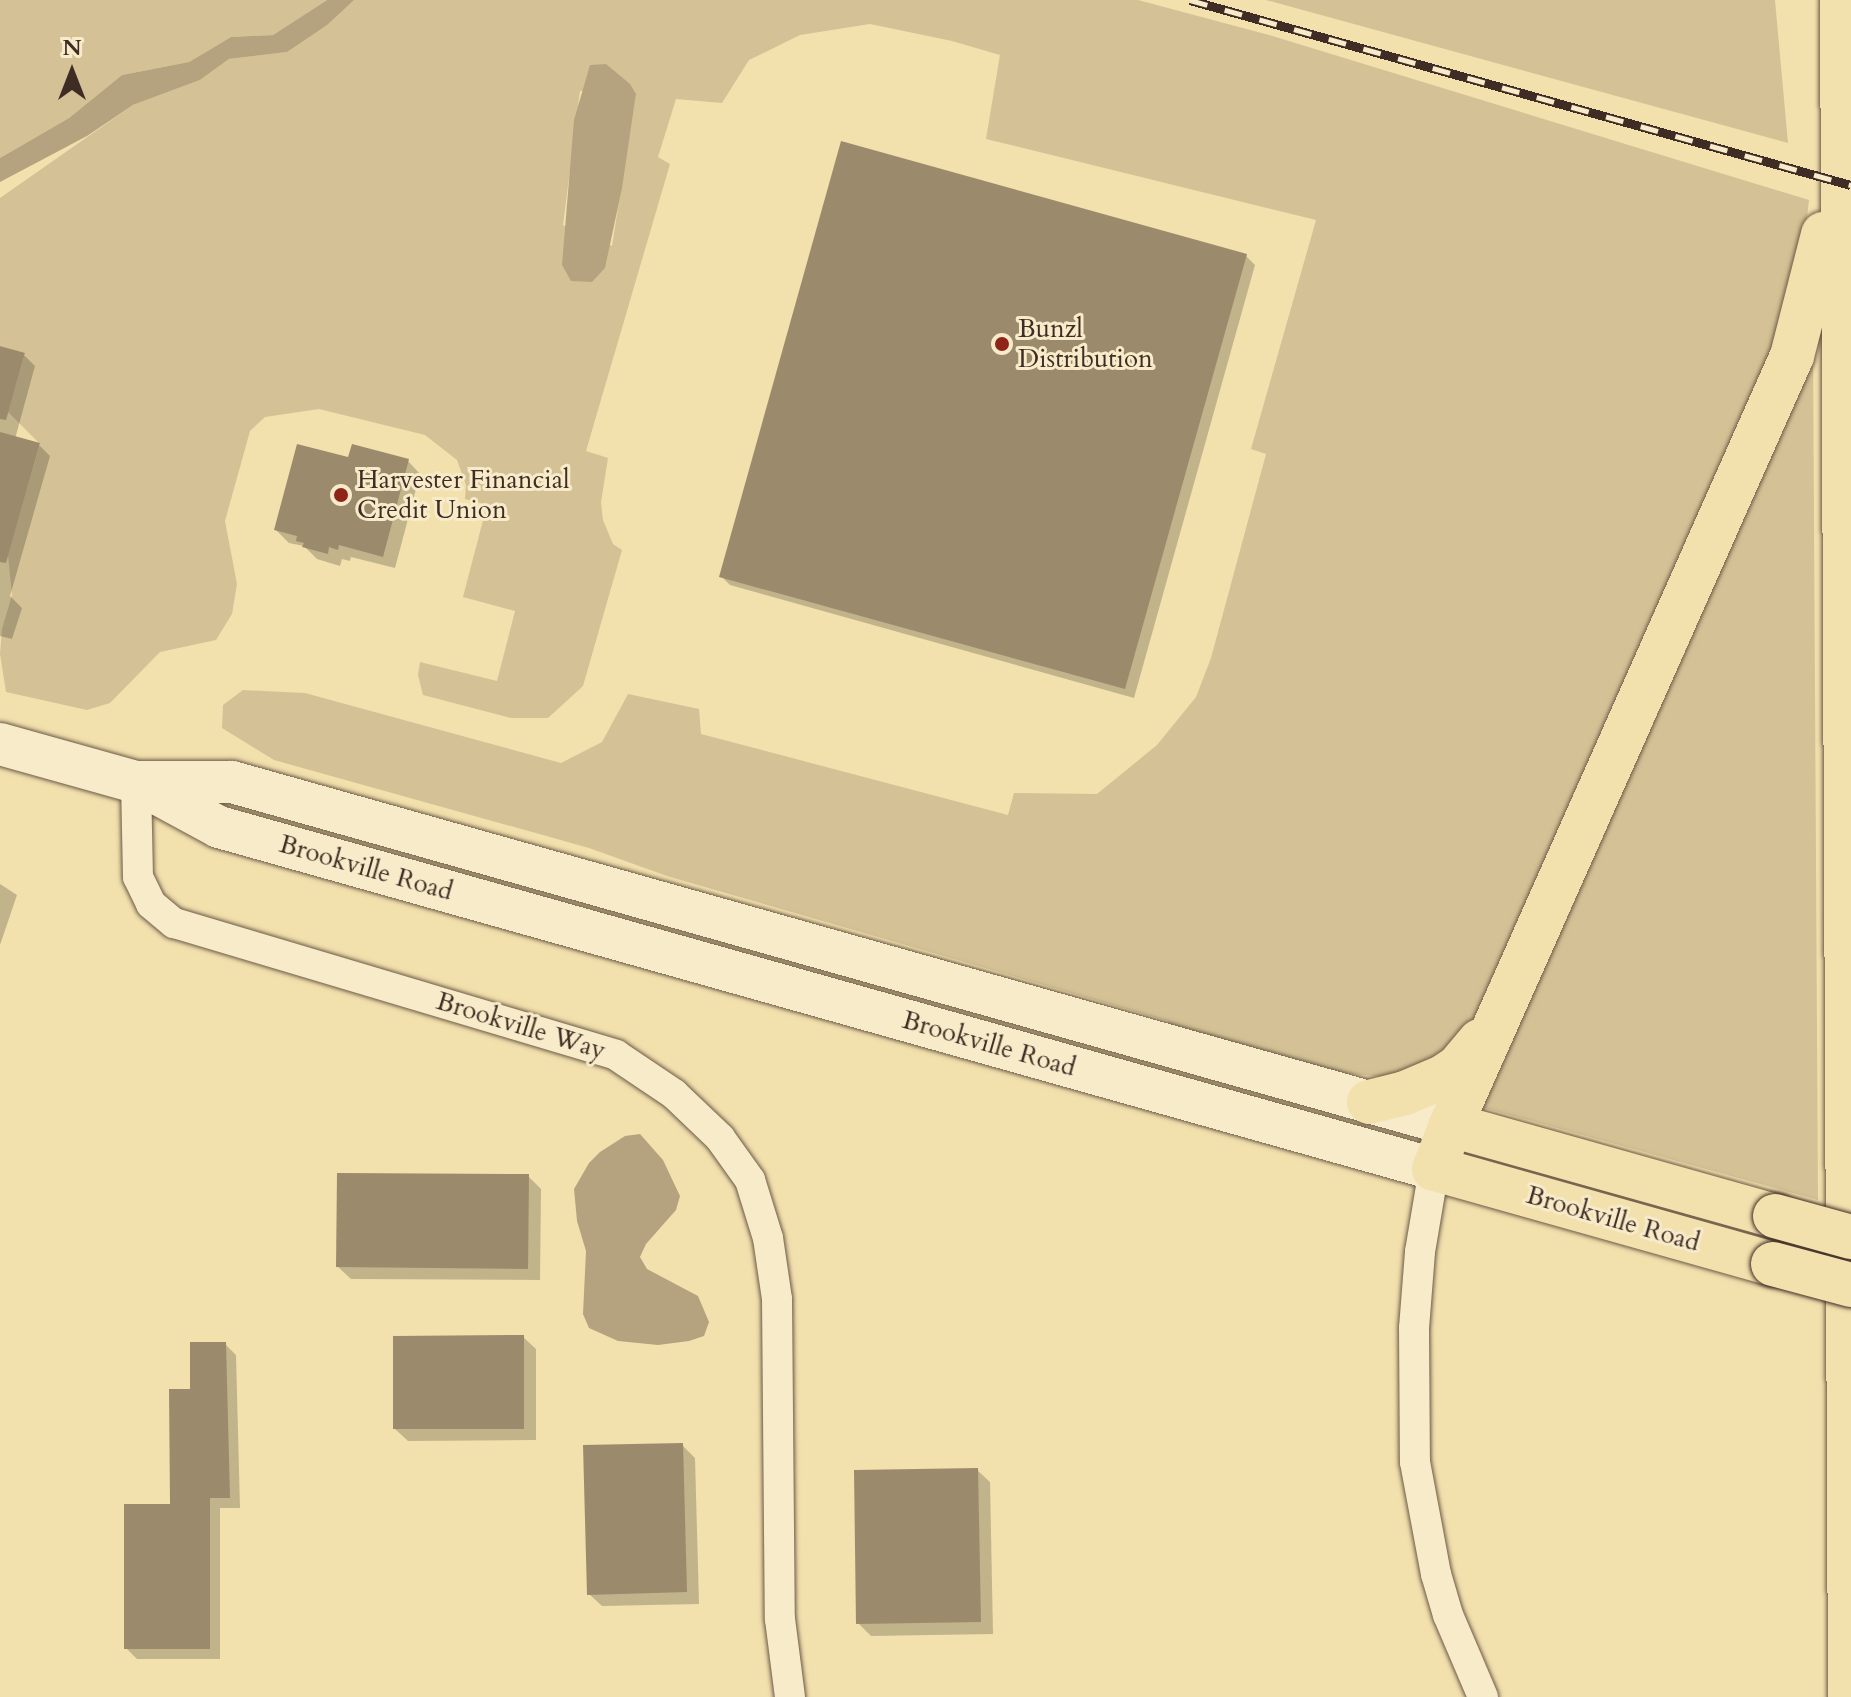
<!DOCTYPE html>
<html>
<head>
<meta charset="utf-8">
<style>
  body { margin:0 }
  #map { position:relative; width:1851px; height:1697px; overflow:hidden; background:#f2e0ad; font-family:Cardo,serif }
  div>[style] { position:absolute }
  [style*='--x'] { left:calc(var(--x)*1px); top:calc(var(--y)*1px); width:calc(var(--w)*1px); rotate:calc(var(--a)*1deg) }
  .green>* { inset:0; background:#d4c296 }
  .water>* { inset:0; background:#b5a37f }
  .shadow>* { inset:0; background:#0003 }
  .building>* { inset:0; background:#9c8a6c }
  .roads { filter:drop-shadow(0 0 2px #6c5a47) drop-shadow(0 0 2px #6c5a47) }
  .minor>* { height:30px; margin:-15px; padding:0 15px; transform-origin:15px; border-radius:15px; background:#f7ebca }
  .secondary>* { height:42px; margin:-21px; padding:0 21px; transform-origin:21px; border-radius:21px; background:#f7ebca }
  .primary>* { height:44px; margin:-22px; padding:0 22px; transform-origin:22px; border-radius:22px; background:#f2e0ad }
  .motorway>* { height:44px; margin:-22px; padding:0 22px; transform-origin:22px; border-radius:22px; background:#f2e0ad }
  .rail>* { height:9px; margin-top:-4.5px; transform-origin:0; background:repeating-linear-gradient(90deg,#f7ebca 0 18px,#3f2d25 0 36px); box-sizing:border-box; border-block:2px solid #3f2d25 }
  .bridges { filter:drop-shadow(0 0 2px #3f2d25) drop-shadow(0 0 2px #3f2d25) }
  .primary-bridge>* { height:44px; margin:-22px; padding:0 22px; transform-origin:22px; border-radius:22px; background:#f2e0ad }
  .dots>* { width:22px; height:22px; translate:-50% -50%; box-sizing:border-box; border:4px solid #f7ebca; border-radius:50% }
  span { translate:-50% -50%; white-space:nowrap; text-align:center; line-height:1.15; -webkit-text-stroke:6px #f7ebca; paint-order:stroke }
  .poi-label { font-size:26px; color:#3f2d25 }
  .left { translate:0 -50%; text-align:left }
  .street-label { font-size:26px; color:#3f2d25 }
  .north { position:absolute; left:32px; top:32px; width:80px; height:80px; -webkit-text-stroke:6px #f7ebca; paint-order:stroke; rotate:0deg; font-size:22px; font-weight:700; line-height:32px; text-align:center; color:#3f2d25 }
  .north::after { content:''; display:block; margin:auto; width:28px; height:36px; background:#3f2d25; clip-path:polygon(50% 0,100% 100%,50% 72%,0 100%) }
</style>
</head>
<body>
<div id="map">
  <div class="green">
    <div style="clip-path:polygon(0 0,327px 0,273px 35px,231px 37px,189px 62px,122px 75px,69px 118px,0 158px)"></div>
    <div style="clip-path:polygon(evenodd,354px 0,1138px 0,1269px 35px,1809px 200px,1804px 243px,1755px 406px,1475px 1019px,1455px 1041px,1427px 1064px,1386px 1077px,1341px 1073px,1171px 1030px,1168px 1021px,667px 876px,589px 848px,274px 760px,222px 728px,223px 705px,243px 690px,305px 693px,561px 763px,602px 742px,628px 694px,699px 709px,701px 734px,1008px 815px,1014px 793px,1097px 794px,1157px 745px,1196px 697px,1211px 658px,1266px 454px,1251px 449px,1316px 220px,986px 139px,1000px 55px,952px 41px,870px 24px,800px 35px,749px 60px,722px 103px,676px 99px,658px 157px,670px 164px,586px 451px,608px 458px,601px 502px,603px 520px,613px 544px,622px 550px,583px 686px,548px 718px,511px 718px,423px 695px,418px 675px,420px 662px,497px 681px,515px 611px,463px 597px,487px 505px,465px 499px,466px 485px,457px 460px,425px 435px,319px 409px,265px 417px,250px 431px,225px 521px,237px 584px,232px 614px,216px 640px,160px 652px,110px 703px,87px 710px,6px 692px,0 654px,2px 629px,12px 595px,8px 555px,40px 444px,8px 412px,25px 354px,0 346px,0 198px,133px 105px,200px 80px,229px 59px,287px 52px,354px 0,580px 91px,636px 94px,612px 246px,563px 225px,580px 91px)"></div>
    <div style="clip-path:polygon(1266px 0,1775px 0,1788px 143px)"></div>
    <div style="clip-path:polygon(1813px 343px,1818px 1200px,1481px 1107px)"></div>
  </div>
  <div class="water">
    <div style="clip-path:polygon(327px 0,354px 0,327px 25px,287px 52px,229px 59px,200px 80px,133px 105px,87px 136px,0 182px,0 158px,69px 118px,122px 75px,189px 62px,231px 37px,273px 35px)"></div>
    <div style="clip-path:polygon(606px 64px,630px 84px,636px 94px,622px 188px,605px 268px,592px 282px,571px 281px,562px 265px,574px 120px,590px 65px)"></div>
    <div style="clip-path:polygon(640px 1134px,663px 1160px,680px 1196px,676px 1210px,646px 1244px,640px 1257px,647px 1269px,698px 1296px,709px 1322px,704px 1336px,689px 1341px,658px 1345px,618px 1341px,589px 1328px,583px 1314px,586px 1251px,577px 1221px,574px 1189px,589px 1163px,600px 1152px,625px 1136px)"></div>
  </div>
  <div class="shadow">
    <div style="clip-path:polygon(1246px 256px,1255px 265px,1134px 698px,730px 585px,721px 576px)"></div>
    <div style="clip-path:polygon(0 349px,24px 355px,35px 366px,15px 439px,39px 445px,50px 456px,10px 596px,22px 608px,12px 639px,0 636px)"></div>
    <div style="clip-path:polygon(350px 460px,408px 461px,420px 474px,395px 568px,351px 557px,350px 561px,342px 559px,340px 566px,317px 559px,304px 546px,289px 543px,276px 530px)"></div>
    <div style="clip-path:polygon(0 884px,17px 895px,0 945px)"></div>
    <div style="clip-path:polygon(528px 1176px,541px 1189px,540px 1280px,351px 1279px,338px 1267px)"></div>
    <div style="clip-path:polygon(523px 1337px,536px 1349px,536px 1440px,408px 1441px,395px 1429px)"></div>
    <div style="clip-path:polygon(225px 1344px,236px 1355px,240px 1508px,220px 1508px,220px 1659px,137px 1659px,126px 1648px,172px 1506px,192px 1391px)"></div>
    <div style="clip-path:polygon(682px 1445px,695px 1458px,699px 1604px,602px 1606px,589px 1594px)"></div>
    <div style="clip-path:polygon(977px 1470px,990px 1482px,993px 1634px,871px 1636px,858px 1623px)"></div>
  </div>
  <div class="building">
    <div style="clip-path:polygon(841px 141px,1247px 254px,1125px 689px,719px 577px)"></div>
    <div style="clip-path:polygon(0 346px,25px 353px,6px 420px,0 419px)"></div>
    <div style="clip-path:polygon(0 432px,40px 443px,6px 563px,0 562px)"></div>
    <div style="clip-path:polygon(297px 444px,348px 457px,352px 444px,409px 459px,383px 557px,339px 545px,338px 550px,329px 547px,328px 554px,302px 547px,304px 543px,296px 541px,297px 536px,274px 530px)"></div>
    <div style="clip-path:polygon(337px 1173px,529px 1174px,528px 1269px,336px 1267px)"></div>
    <div style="clip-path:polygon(524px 1335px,524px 1429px,393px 1429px,393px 1336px)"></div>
    <div style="clip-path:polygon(190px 1342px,226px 1342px,230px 1498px,210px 1498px,210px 1649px,124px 1649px,124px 1504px,170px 1504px,169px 1389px,190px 1389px)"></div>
    <div style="clip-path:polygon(683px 1443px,687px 1592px,587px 1595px,583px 1445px)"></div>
    <div style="clip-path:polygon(978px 1468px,981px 1622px,856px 1624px,854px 1470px)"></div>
  </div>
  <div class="roads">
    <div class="minor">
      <div style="--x:136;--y:782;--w:95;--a:88.8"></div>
      <div style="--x:138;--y:877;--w:30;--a:64"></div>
      <div style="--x:151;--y:904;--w:30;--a:40"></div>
      <div style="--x:174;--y:923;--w:461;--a:16.6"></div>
      <div style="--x:616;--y:1055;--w:70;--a:33.9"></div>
      <div style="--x:674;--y:1094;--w:64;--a:43.7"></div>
      <div style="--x:720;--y:1138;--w:52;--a:54.5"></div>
      <div style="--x:750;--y:1180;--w:61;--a:72.8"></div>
      <div style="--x:768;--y:1238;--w:62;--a:81.6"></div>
      <div style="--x:777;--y:1299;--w:320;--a:89.5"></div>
      <div style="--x:780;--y:1619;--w:79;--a:82.7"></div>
      <div style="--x:1434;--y:1169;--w:84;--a:99.6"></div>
      <div style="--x:1420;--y:1252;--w:76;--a:94.5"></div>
      <div style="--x:1414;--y:1328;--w:134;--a:89.6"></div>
      <div style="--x:1415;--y:1462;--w:114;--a:79.4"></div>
      <div style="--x:1436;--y:1574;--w:43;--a:73.7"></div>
      <div style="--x:1448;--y:1615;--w:89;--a:66.9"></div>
    </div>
    <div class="secondary">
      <div style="--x:0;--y:744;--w:141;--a:15.6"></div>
      <div style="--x:136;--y:782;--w:94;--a:28.5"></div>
      <div style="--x:219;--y:827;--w:1262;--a:15.72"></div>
      <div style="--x:140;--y:782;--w:92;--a:0"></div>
      <div style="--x:232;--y:782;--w:1266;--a:15.72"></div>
    </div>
    <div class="primary">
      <div style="--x:1773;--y:1264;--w:352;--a:-164.3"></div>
      <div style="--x:1434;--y:1169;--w:47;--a:-68.9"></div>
      <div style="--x:1451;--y:1125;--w:337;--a:15.7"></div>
    </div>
    <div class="motorway">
      <div style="--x:1842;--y:0;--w:1697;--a:89.73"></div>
      <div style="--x:1369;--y:1102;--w:37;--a:-14"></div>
      <div style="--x:1405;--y:1093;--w:41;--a:-22.8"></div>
      <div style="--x:1443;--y:1077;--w:18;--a:-34"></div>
      <div style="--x:1458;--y:1067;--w:34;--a:-50"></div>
      <div style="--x:1451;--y:1125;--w:841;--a:-66.09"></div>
      <div style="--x:1792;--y:356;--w:126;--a:-75.7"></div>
    </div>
  </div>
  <div class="rail">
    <div style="--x:1190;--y:0;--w:686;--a:15.64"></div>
  </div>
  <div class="bridges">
    <div class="primary-bridge">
      <div style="--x:1775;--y:1216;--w:79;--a:15.4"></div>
      <div style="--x:1773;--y:1264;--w:81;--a:15.1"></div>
    </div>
  </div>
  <div class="dots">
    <div style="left:1002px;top:344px;background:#8f2418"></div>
    <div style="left:341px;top:495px;background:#8f2418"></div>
  </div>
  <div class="poi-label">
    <span class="left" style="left:1018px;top:344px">Bunzl<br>Distribution</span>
    <span class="left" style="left:357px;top:495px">Harvester Financial<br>Credit Union</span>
  </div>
  <div class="street-label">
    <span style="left:366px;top:868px;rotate:16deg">Brookville Road</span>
    <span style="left:521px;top:1026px;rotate:17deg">Brookville Way</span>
    <span style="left:989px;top:1044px;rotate:16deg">Brookville Road</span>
    <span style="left:1613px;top:1219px;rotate:16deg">Brookville Road</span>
  </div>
  <div class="north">N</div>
</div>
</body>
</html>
